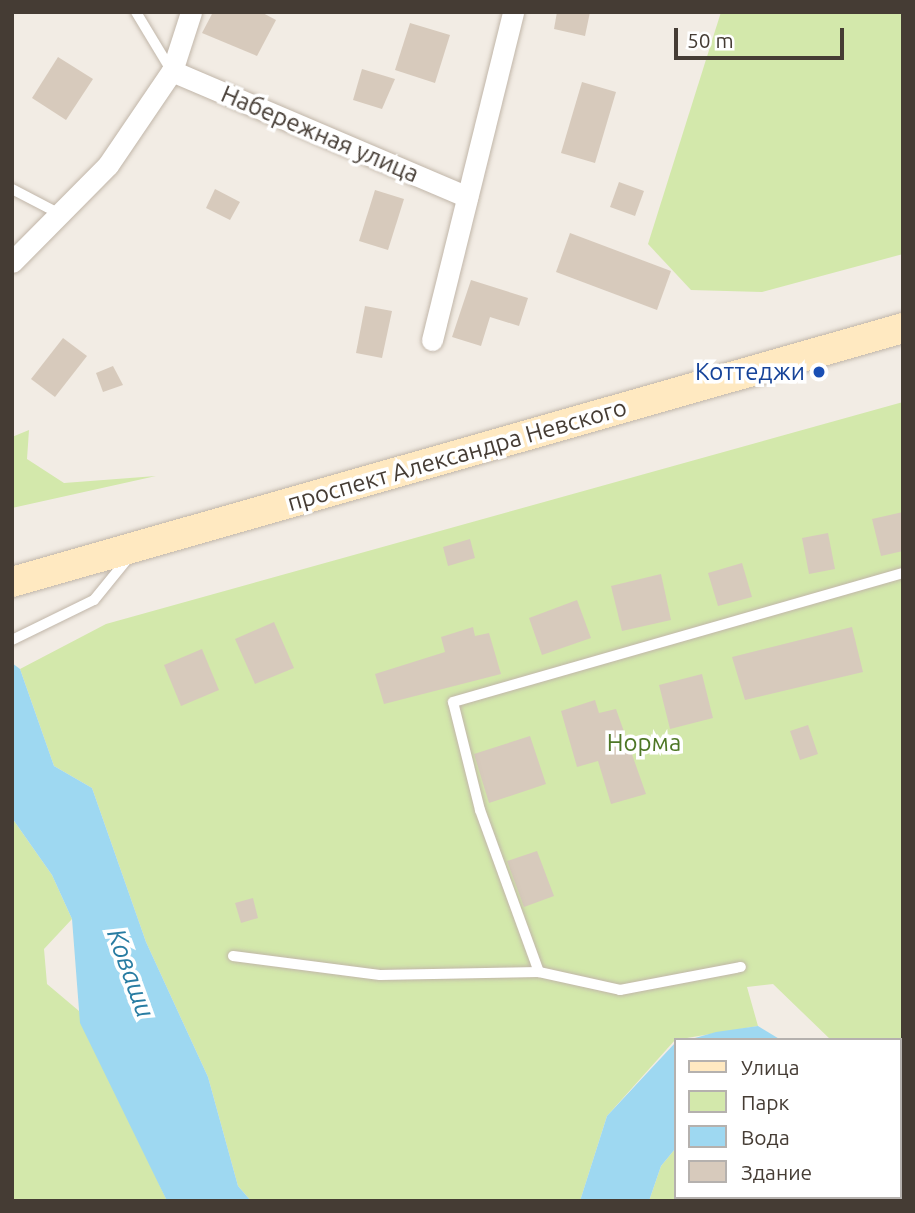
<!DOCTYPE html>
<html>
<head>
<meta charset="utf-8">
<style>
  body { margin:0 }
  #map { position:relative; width:915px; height:1213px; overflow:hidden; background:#f2ece4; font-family:Ubuntu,sans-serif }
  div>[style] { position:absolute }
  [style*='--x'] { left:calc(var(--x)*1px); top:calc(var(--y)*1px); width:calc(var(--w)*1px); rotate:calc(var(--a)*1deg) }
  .green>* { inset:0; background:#d3e8ab }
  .water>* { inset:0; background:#9ed8f1 }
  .building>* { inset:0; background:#d7cabc }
  .roads { filter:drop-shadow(0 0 2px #c1b6a9) drop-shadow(0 0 2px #c1b6a9) }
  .service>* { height:10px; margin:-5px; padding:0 5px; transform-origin:5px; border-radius:5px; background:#fff }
  .minor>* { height:21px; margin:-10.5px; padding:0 10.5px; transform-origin:10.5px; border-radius:10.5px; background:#fff }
  .secondary>* { height:30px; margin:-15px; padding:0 15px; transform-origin:15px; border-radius:15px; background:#ffe9c1 }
  .dots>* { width:19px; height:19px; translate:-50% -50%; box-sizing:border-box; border:4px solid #fff; border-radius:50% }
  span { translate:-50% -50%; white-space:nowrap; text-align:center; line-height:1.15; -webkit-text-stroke:7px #fff; paint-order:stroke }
  .street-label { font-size:24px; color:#453c34 }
  .transit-label { font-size:24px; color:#164399 }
  .right { translate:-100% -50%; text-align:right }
  .park-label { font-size:24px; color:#4e7726 }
  .water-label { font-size:26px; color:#287ca2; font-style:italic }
  .frame { position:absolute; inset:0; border:14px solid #453c34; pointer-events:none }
  .legend { position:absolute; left:674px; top:1038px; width:228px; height:161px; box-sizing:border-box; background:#fff; border:2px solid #b5b1ae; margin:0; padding:9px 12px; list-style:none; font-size:21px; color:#453c34 }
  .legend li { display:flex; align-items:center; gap:14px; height:35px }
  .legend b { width:35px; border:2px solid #b5b1ae }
  .scale { position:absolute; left:674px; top:28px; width:170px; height:32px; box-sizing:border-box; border:4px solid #453c34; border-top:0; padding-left:9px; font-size:21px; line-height:24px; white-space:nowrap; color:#453c34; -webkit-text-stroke:5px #fff; paint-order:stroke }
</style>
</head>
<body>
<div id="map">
  <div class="green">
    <div style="clip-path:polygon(721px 12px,903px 12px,903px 254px,762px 292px,691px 290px,648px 244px)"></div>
    <div style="clip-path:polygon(903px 402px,903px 1192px,899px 1040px,831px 1040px,773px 984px,747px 987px,758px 1026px,675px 1040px,607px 1116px,580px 1201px,251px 1201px,238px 1186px,208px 1077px,146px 942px,92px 788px,54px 766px,20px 669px,106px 624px)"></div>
    <div style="clip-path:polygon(29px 430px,27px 459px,64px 483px,156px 476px,12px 508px,12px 437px)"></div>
    <div style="clip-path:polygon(12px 818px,52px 875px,72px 919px,44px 949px,47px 984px,79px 1011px,167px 1201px,12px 1201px)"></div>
    <div style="clip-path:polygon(675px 1149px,675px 1197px,834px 1201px,649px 1201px,661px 1166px)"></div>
  </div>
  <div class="water">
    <div style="clip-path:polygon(12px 663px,20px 669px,54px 766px,92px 788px,146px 942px,208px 1077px,238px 1186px,251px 1201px,167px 1201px,80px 1023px,72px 919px,52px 875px,12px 818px)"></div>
    <div style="clip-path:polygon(758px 1026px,781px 1040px,688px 1040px,716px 1032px)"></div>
    <div style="clip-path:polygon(675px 1043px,675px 1149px,661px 1166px,649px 1201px,580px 1201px,607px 1116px)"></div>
  </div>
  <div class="building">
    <div style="clip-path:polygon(213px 12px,261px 12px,276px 20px,257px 56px,202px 33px)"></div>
    <div style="clip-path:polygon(557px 12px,590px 12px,585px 36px,554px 29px)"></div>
    <div style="clip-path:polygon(410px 23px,450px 35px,435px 83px,395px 70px)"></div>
    <div style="clip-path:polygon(58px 57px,93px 79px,66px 120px,32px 98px)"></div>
    <div style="clip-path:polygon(362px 69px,395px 79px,382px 109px,353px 100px)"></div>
    <div style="clip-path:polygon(582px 82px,616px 92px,595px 163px,561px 153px)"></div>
    <div style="clip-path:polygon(619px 182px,644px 191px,635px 216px,610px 207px)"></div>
    <div style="clip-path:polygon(215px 189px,240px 202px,230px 220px,206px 208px)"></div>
    <div style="clip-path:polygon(375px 190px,404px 199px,388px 250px,359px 241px)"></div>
    <div style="clip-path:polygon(570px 233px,671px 271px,657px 310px,556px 272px)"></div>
    <div style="clip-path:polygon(471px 280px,528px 298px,519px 326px,490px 317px,481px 346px,452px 337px)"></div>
    <div style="clip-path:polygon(365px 306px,392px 311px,382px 358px,356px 353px)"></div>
    <div style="clip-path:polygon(63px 338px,87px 356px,55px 397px,31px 379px)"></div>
    <div style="clip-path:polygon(113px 366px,123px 385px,103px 392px,96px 373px)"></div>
    <div style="clip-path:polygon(903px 512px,903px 551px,881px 556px,872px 519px)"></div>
    <div style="clip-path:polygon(828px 533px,835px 569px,809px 574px,802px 538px)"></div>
    <div style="clip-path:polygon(470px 539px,475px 558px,448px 566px,443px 547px)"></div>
    <div style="clip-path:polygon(742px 563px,752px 597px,718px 606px,708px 573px)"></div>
    <div style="clip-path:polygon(661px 574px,671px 620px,622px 631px,611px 586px)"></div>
    <div style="clip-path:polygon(577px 600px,591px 638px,542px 655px,529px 618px)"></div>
    <div style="clip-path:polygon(274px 622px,294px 668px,255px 684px,235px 639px)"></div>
    <div style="clip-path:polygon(473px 627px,475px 636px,489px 633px,501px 674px,384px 704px,375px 674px,445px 652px,441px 637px)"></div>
    <div style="clip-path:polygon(852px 627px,863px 672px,745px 700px,732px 657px)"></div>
    <div style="clip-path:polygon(202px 649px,219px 690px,181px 706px,164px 665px)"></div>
    <div style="clip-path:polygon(702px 674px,713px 718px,670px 729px,659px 685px)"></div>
    <div style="clip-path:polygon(595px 700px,599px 713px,616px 709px,646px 794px,611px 804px,598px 761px,577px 767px,561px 711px)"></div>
    <div style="clip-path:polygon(808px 725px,818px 754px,800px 760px,790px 731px)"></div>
    <div style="clip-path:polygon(530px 736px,546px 784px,489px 803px,474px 754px)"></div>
    <div style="clip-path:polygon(537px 851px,554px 896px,524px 907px,507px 861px)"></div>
    <div style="clip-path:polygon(253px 898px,258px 918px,241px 923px,235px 903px)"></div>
  </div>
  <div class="roads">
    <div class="service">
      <div style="--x:136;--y:12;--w:68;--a:58.9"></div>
      <div style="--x:12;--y:189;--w:56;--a:27.5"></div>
      <div style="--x:12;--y:640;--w:91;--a:-26"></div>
      <div style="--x:94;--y:600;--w:55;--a:-50.9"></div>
      <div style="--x:233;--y:956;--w:148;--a:7.4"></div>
      <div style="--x:380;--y:975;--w:159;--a:-1.1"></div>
      <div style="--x:539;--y:972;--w:83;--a:12.5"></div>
      <div style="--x:620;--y:990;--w:123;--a:-10.8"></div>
      <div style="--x:539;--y:972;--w:172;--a:-110"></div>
      <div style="--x:480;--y:810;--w:111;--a:-104"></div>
      <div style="--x:453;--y:702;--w:468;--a:-16"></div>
    </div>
    <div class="minor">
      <div style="--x:172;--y:71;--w:321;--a:23.1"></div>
      <div style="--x:12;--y:262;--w:136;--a:-45.3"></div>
      <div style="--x:108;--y:165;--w:114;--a:-55.8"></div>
      <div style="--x:172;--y:71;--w:62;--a:-72.1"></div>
      <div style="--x:432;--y:340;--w:338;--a:-76.1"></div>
    </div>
    <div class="secondary">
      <div style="--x:12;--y:582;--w:926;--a:-15.91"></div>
    </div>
  </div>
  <div class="dots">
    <div style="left:819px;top:372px;background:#1a4fb4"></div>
  </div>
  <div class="street-label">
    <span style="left:320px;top:134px;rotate:23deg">Набережная улица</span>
    <span style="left:457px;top:455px;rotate:-16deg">проспект Александра Невского</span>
  </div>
  <div class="transit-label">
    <span class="right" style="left:805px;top:372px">Коттеджи</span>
  </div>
  <div class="park-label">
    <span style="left:644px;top:743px">Норма</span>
  </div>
  <div class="water-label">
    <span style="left:131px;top:973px;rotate:70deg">Коваши</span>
  </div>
  <div class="frame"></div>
  <ul class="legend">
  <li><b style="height:9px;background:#ffe9c1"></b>Улица</li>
  <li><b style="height:19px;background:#d3e8ab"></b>Парк</li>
  <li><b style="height:19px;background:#9ed8f1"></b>Вода</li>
  <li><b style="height:19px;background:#d7cabc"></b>Здание</li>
  </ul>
  <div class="scale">50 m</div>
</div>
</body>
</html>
